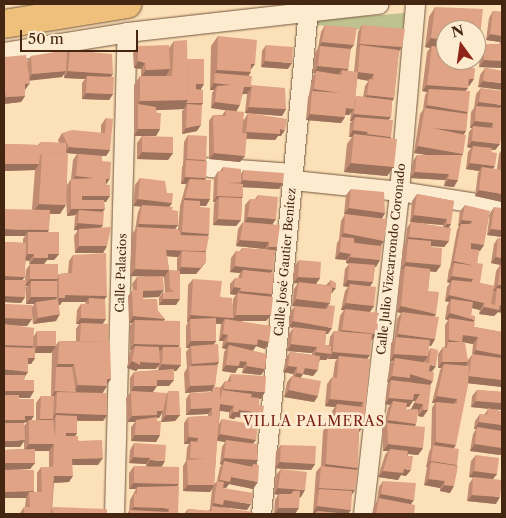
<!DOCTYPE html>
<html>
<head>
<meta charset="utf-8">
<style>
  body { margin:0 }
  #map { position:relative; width:506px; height:518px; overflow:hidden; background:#fce0b7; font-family:"Libre Caslon Text",serif }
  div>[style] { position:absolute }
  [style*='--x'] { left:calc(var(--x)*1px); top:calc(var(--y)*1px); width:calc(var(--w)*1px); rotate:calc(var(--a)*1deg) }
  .green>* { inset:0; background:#bec28f }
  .roads { filter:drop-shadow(0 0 1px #72543c) drop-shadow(0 0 1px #72543c) }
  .street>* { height:19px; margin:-9.5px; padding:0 9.5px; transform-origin:9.5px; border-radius:9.5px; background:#fdebd0 }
  .highway>* { height:28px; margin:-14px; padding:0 14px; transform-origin:14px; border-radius:14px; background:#eec07c }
  .wall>* { inset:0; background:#c18c72 }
  .shaded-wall>* { inset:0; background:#9d725d }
  .building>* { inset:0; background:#e0a385 }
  span { translate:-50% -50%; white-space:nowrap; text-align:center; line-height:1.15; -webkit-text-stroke:5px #fdebd0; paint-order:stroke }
  .street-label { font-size:12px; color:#442613 }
  .neighbourhood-label { font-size:14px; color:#7a1f14; letter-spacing:1px }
  .frame { position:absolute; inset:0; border:5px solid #442613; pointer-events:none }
  .north { position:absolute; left:436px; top:20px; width:50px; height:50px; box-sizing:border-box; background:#fdebd0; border:1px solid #b39c84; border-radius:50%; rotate:346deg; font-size:14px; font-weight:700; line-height:20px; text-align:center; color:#442613 }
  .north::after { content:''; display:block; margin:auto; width:18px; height:22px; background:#8f2418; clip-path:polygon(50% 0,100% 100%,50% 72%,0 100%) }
  .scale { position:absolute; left:20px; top:30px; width:118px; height:22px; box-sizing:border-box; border:2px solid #442613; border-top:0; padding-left:6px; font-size:15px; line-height:18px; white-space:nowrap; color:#442613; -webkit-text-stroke:4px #fdebd0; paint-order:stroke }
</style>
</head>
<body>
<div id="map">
  <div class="green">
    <div style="clip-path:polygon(405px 13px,402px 34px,316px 25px,318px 20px)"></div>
  </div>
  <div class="roads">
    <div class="street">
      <div style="--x:4;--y:52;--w:125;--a:-9.2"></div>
      <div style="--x:127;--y:32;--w:253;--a:-6.4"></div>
      <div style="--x:209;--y:167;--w:84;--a:4.1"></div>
      <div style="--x:293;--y:180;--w:107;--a:5.9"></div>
      <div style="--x:399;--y:191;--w:104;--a:8.8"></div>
      <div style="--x:114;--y:514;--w:482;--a:-88.5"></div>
      <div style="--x:261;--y:514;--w:507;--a:-84.68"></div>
      <div style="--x:363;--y:514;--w:325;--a:-83.6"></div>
      <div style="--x:399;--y:191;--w:188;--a:-85.1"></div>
    </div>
    <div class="highway">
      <div style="--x:4;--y:24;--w:125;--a:-9.2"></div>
    </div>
  </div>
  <div class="wall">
    <div style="clip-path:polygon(435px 7px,464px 67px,474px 79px,469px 86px,468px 86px,468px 88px,465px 91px,467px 113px,466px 131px,464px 134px,463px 154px,461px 156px,454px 187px,444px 186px,445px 180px,410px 178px,413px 161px,417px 155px,427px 155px,414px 153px,420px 114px,423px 110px,425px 95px,427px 92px,422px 91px,427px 52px,430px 48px,425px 47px,429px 17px)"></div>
    <div style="clip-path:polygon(493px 11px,502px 12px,502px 68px,479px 67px,480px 50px,484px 44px,499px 44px,500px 42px,486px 40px,489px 18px)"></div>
    <div style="clip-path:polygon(evenodd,325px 25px,354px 45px,350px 49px,348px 71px,354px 72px,358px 32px,362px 25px,402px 47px,399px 51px,394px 98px,392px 101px,391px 117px,388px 120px,391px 137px,394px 167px,387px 176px,344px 172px,347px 144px,352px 137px,349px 137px,350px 123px,352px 121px,350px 121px,351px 113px,349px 115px,345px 115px,345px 117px,341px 123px,306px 120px,308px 97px,309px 95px,312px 78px,315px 73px,313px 73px,315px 53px,318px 48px,321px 32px,325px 25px,357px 79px,369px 80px,365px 86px,363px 97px,356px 96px,355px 99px,357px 79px)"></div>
    <div style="clip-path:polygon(218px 36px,255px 64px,251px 69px,249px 75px,251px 85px,286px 109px,282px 116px,245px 113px,247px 94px,243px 94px,236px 111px,244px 120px,248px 113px,281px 136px,278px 136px,275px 140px,246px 139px,240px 162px,209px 159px,209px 121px,213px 115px,222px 115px,226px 110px,211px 108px,212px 93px,214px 90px,210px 90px,211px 46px)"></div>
    <div style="clip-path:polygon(174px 41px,187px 59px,201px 89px,203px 103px,201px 105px,197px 131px,182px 134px,182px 111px,184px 109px,156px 110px,160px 129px,156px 136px,134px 136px,134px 85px,140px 76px,141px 76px,141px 69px,134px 68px,133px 53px,138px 46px,169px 48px)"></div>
    <div style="clip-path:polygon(266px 45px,288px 69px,261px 67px,262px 51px)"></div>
    <div style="clip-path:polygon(70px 50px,113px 74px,111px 77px,113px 94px,109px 100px,82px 99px,82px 83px,85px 79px,64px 78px,64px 74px,62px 77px,29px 80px,25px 90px,25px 96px,21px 102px,4px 104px,4px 57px,27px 62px,31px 56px,67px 54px)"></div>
    <div style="clip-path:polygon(485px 68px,502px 71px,478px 87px,480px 75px)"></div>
    <div style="clip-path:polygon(481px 88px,500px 108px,502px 108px,502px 120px,500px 144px,495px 150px,492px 150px,491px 152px,493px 169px,497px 169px,499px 154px,502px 149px,502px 202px,475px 196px,478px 173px,479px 171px,466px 169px,468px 152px,471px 148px,467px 147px,469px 132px,472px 128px,470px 128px,471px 112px,474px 108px,476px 94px)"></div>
    <div style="clip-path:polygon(evenodd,106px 118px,110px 150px,106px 156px,102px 156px,102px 161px,106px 184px,106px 202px,104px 202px,102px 212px,103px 225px,101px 228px,107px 246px,103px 253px,75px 253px,74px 236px,78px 230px,74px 230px,75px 217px,76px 215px,67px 216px,66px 197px,60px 214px,50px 214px,48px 232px,59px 254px,54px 260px,47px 260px,44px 264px,58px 275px,59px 274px,68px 273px,69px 261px,73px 255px,107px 296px,105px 299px,103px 324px,108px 342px,111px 379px,102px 393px,107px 415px,103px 421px,77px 421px,77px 433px,75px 436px,98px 465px,72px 465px,69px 482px,54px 483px,52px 510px,53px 507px,107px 514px,16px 514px,17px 513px,20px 513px,24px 507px,25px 507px,26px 498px,4px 498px,4px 470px,34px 491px,34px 492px,37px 492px,37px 473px,41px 467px,49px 467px,49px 451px,35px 451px,35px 463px,30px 469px,4px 470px,4px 450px,24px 449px,24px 441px,20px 447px,4px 304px,32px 307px,34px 304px,26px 304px,26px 287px,28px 286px,26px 286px,25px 297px,21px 303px,4px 302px,4px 242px,23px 243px,23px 239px,25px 236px,32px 209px,35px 170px,4px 171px,4px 144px,38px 145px,41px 142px,59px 143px,58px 140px,62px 133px,101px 133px,101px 125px,106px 118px,66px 153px,77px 154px,73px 160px,71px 179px,67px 185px,66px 153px,106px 118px,26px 260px,29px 261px,30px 264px,26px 270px,25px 280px,22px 280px,26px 260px,106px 118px,62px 302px,86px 302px,85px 304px,81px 304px,77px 310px,76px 324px,79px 324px,76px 329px,76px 341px,59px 341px,56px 345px,37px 331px,34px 336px,9px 325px,27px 326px,32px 319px,32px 314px,33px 324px,56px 321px,59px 305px,60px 305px,62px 302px,106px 118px,52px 352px,51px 396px,41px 396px,36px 403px,36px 420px,31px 420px,19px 399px,19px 398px,30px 398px,24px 380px,25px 376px,28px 372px,28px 364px,31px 364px,35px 358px,35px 353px,51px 353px,52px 352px,106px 118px,27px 422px,24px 426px,23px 423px,27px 422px)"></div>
    <div style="clip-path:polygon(188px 135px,205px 161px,206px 178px,205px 180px,210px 199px,206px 206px,200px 206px,200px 207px,209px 234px,207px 236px,206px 251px,201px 268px,196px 274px,180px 274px,176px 305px,159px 305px,159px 298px,163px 292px,165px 292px,164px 277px,169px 270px,177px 271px,177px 258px,178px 257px,167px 256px,169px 270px,164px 277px,163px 277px,159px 297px,143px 297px,143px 299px,158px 311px,165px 319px,164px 320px,178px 347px,181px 365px,176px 371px,174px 371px,169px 386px,157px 386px,153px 392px,167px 394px,168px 391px,180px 415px,175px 421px,161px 422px,162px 413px,159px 418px,157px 418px,157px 421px,160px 435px,156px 442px,131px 441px,131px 427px,135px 422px,127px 422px,126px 398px,130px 393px,130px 378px,134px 372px,158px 370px,158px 366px,156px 369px,138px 369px,136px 371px,127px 368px,130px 352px,131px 350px,130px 350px,130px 326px,132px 323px,129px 323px,128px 296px,133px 290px,132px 284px,137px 277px,157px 277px,130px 276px,132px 234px,135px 230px,138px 212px,141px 206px,133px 206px,135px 185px,140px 178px,167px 193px,172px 203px,169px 206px,172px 210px,178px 225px,175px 229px,178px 229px,180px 206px,186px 184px,181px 184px,182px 167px,183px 165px,184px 142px)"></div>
    <div style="clip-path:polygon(142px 136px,173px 153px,168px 160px,137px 159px,137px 143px)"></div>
    <div style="clip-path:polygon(223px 167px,241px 174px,243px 170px,283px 183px,279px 189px,243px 187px,242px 198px,241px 220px,236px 226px,213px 225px,214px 204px,215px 202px,213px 202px,214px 178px,218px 171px,220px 171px)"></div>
    <div style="clip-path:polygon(351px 189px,385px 213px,382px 218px,381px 246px,376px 267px,375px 266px,373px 282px,370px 286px,374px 306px,370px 312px,372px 340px,371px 340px,367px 359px,364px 426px,359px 432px,357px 470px,348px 514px,314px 514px,315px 513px,313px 513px,316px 472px,321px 466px,323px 431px,328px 424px,330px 425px,332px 411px,335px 407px,325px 406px,327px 384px,332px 377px,333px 377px,335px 362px,337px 359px,328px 359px,328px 358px,326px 360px,320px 360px,313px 376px,303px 374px,301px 377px,318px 396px,314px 402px,284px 397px,287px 382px,292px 376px,293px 376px,293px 374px,283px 372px,286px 358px,290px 352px,312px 355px,312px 353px,287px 351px,289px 334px,293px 328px,289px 327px,290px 312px,295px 306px,292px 306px,294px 289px,298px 283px,293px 283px,294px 267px,299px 260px,320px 278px,316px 284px,326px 285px,331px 280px,331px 294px,330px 303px,328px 305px,328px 334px,326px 334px,325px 345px,329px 345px,330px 337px,334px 331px,338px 331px,340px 316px,344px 310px,341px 310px,345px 291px,348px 287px,343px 286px,345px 269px,349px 264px,346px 263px,346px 260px,335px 259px,337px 243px,339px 240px,341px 221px,345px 214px,344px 214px,346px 195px)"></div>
    <div style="clip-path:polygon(evenodd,417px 194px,454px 201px,449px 228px,449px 241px,444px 247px,431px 246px,441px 265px,436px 272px,430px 271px,428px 291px,434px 317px,435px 339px,431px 346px,429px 345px,428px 352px,431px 348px,432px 372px,430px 385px,423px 417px,418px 416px,418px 410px,416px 424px,415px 426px,423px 448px,418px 455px,408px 454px,406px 476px,401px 475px,398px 480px,378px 477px,385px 455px,388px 451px,383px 451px,382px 429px,384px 427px,388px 408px,390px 405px,385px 404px,387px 386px,389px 382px,387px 382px,390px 364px,393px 361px,390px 361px,391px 343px,394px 340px,397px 319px,401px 313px,397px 312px,400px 272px,402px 269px,401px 269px,403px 246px,405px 243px,407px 228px,411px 222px,410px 222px,412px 201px,417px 194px,417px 223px,443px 225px,443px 227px,417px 223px,417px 194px,413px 401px,415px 401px,411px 409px,406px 410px,407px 407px,409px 407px,413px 401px)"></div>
    <div style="clip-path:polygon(evenodd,258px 195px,273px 224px,277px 247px,275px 251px,271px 272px,271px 297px,266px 321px,242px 321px,265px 349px,256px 346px,253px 351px,265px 369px,261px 375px,242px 373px,243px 368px,238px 368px,235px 373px,222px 371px,224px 352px,226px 349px,222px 348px,223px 341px,219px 341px,221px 324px,216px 324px,216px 341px,214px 344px,219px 362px,217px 365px,215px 385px,213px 387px,220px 392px,220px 388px,225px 381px,227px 382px,231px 374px,261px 399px,259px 399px,259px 405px,258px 419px,236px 417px,234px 419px,229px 418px,229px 412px,220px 411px,219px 424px,222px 419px,256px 440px,253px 443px,255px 465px,253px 489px,229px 484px,226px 488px,223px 488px,247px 510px,222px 507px,253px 514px,184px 514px,188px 509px,208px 511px,210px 509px,212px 489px,210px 492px,183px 491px,183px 466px,186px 461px,187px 448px,189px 444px,184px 444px,184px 423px,188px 417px,208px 416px,208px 414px,186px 415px,186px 399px,190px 393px,210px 393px,211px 391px,185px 393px,184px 373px,187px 368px,186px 352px,189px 348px,186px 348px,186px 326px,188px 322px,187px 322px,188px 285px,193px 279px,233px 305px,233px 299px,236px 295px,230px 294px,230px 284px,235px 278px,238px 278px,240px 273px,230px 272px,231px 258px,236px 251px,240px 251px,242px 248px,265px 250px,265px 249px,236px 246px,238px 229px,243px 222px,244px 222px,245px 205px,250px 199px,255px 199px,258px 195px,217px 441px,225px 442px,222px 447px,220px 464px,222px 465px,220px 467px,217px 481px,214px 484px,217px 441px)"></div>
    <div style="clip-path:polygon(evenodd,465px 205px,484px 245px,479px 251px,477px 263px,480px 283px,494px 286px,496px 271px,500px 265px,491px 263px,494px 244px,498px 238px,502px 238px,502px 313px,498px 312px,494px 316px,479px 314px,480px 310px,472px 308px,471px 315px,473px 322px,474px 327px,502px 332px,502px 387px,468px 383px,454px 448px,457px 465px,450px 493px,440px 491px,440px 488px,424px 485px,427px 467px,426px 467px,429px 452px,431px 448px,432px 408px,435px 403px,432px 403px,440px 370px,441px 368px,438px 368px,438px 354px,443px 347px,444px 347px,445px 346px,445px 325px,448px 320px,445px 319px,447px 306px,449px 302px,445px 301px,447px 287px,450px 283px,447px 282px,449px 269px,450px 268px,457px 230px,459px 226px,458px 226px,460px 211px,465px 205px,461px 342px,473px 344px,472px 355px,468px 360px,461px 342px)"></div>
    <div style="clip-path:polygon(494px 207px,502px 237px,487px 235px,490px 213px)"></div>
    <div style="clip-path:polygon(477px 390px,502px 392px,502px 410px,493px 409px,502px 412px,502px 453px,500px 455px,470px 451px,473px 434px,476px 429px,474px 429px,475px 421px,480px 414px,484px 415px,488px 409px,471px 407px,472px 396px)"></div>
    <div style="clip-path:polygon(134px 443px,161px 467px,179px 484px,177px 486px,178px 514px,127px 514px,129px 511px,130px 500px,136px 489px,129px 489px,129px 473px,134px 466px,146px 467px,146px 464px,129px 463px,130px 450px)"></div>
    <div style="clip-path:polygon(281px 445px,315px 464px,311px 470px,281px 469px,301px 497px,274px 514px,275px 500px,278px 495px,274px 494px,276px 475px,281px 469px,275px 468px,276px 451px)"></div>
    <div style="clip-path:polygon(476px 455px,497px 474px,493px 479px,496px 504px,467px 501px,469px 484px,473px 478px,469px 477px,471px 461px)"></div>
    <div style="clip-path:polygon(383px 481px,411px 504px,414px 514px,372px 514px,374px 505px,377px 501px,379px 487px)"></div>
  </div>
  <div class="shaded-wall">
    <div style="clip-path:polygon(490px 34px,502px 36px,502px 39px,500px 42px,486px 40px)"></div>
    <div style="clip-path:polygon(431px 38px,446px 40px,446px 50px,432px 46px,430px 48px,425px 47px)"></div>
    <div style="clip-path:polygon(322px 42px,354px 45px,349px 51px,320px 46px,318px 48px)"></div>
    <div style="clip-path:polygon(360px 44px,402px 47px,398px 53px,360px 45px,355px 50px)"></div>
    <div style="clip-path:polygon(484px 60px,502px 61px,502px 68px,479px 67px)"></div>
    <div style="clip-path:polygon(138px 61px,145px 63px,141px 69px,134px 68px)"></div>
    <div style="clip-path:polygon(265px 61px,292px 63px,288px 69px,261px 67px)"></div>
    <div style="clip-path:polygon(251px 64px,255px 64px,249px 72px,251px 72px,244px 82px,215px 73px,217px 70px)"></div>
    <div style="clip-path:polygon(318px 66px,348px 69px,344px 76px,342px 75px,342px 70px,338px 75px,316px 71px,315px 73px,313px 73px)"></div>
    <div style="clip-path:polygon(170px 69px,166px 76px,141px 77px,146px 70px)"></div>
    <div style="clip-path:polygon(66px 71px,62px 77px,27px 81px,32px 74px)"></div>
    <div style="clip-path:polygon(68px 71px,113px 74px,108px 80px,87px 76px,85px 79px,64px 78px)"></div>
    <div style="clip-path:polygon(358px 72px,374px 74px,369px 81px,353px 78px)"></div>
    <div style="clip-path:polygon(469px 79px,474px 79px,469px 86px,464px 85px)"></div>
    <div style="clip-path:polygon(483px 81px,502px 83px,502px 90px,478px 87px)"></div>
    <div style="clip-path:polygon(30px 83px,25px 90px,25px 84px)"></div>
    <div style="clip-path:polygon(214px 83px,232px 85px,217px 86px,214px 90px,210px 90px)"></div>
    <div style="clip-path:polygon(196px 84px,204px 84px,200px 91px,192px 90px)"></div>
    <div style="clip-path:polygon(427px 85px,468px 88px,463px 94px,429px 89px,427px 92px,422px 91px)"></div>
    <div style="clip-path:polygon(244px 87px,252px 87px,247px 94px,240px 94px)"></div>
    <div style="clip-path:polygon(314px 89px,341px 93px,312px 91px,309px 95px)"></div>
    <div style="clip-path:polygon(86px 93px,113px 94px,109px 100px,82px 99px)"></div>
    <div style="clip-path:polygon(367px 95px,394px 98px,390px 105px,363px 101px)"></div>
    <div style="clip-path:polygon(25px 96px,21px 102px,4px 104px,4px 100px,6px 97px)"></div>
    <div style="clip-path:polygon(188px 100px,203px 103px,198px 109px,187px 104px,184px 109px,138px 111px,138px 104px,140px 101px)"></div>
    <div style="clip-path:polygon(215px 102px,240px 105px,236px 112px,211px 108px)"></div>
    <div style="clip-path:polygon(479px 102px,502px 105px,502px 106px,498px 111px,476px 106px)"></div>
    <div style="clip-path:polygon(427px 105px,468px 112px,464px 118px,425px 109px)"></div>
    <div style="clip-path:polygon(249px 107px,286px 109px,282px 116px,245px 113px)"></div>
    <div style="clip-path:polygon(346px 108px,354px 109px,349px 115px,342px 115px)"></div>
    <div style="clip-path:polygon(310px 114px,345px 117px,341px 123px,306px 120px)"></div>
    <div style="clip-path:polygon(354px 114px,391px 117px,386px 123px,355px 117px,352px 121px,350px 121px)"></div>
    <div style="clip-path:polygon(475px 121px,493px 123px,489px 130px,473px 126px,472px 128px,470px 128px)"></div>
    <div style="clip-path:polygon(201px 125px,197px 131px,182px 134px,186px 128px)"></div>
    <div style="clip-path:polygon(432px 128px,466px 131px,461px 138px)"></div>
    <div style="clip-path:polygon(138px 129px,160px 129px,156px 136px,134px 136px)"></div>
    <div style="clip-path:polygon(280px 129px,285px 130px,281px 136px,278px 136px,275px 140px,241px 138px,246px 132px)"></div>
    <div style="clip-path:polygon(353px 130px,368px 132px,363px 138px,354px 134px,352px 137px,349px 137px)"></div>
    <div style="clip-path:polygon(367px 134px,391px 137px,387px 144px,363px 141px)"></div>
    <div style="clip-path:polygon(472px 141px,500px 144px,495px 150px,472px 148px,473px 146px,471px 148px,467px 147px)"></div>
    <div style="clip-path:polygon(418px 146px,463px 154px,459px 160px,414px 153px)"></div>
    <div style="clip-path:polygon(69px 147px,110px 150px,106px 156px,65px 153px)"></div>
    <div style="clip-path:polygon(142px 152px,173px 153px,168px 160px,137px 159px)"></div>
    <div style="clip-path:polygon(214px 153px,245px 156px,240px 162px,209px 159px)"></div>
    <div style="clip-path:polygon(187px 159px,206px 160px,202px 166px,186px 160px,182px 165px)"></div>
    <div style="clip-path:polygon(351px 163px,394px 167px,387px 176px,344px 172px)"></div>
    <div style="clip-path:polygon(470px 163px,495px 166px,491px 172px,482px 167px,479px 171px,466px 169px)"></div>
    <div style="clip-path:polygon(4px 164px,39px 164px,35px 170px,4px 171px)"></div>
    <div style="clip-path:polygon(415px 172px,449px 174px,445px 180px,410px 178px)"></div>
    <div style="clip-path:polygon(76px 176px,95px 178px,71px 182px)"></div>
    <div style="clip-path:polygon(185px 177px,206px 178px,202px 185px,190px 179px,186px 184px,181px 184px)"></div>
    <div style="clip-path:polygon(110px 178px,106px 185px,106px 179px)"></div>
    <div style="clip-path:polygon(448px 179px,458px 180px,454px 187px,444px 186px)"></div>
    <div style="clip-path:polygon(243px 180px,283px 183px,279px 189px,238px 187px)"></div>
    <div style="clip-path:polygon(479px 190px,502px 194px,502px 202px,475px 196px)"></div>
    <div style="clip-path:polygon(82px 196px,110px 196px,106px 202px,78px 203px)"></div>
    <div style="clip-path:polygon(217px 196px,243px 197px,238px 203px,219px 197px,215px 202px,213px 202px)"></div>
    <div style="clip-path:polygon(185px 198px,210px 199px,206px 206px,184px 205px,184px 200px,180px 205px)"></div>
    <div style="clip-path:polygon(138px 199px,172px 203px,168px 209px,133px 206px)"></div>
    <div style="clip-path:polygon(39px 204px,66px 205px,60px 214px,32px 213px)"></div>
    <div style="clip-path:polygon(349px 208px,385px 213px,381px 220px,344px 214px)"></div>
    <div style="clip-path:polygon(71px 209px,105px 209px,100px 215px,79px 210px,76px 215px,67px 216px)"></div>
    <div style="clip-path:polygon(414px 215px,447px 219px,443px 225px,410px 222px)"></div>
    <div style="clip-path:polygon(248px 217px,276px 219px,272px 225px,244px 223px)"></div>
    <div style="clip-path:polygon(218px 219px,241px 220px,236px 226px,213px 225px)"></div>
    <div style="clip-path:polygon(462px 220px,472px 221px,467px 227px,461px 224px,459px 226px,458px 226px)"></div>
    <div style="clip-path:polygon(78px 223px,103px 225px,98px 232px,74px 230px)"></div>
    <div style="clip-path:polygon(139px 224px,178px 225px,173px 232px,137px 227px,135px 230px)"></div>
    <div style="clip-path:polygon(447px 224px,451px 224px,447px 231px,442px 230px)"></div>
    <div style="clip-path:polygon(4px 229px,49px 230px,45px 237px,28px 232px,25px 236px,4px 236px)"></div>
    <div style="clip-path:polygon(491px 229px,502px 230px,502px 237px,487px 235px)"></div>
    <div style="clip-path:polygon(182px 232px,209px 234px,204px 240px,178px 239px)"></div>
    <div style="clip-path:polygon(344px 233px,384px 241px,380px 247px,341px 240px,341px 237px)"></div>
    <div style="clip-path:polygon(409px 237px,449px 241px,444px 247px,407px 244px,408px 239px,405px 243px)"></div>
    <div style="clip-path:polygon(240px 240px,269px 242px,265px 249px,236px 246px)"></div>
    <div style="clip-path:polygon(471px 243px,484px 245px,480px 251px,467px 250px)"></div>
    <div style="clip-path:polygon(79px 246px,107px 246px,103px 253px,75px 253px)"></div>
    <div style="clip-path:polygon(269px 247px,277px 247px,273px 254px,264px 253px)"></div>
    <div style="clip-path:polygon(166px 250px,206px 251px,202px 257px,182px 251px,178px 257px,162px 256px)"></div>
    <div style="clip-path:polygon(340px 252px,351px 254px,346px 260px,335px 259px)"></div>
    <div style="clip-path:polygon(28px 254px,34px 254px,29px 261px,23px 260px)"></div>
    <div style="clip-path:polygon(48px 254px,59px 254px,54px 260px,47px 260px,44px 264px,29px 264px,34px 258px)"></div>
    <div style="clip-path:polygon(350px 257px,380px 260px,376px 267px,346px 263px)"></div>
    <div style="clip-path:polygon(496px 257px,502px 258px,502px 265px,491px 263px)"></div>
    <div style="clip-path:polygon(454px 261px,476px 266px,454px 263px,450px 268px)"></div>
    <div style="clip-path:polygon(206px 262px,196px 274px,177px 274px,181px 267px)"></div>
    <div style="clip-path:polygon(406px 262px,441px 265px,436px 272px,405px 269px,405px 266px,402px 269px,401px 269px)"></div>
    <div style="clip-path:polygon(235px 266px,273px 270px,269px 276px,243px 270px,240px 273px,230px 272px)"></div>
    <div style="clip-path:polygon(135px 269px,169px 270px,164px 277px,130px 276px)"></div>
    <div style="clip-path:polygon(4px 276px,25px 277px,20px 283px,4px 283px)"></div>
    <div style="clip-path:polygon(452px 276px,473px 279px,469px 285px,452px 280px,450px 283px,447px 282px)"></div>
    <div style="clip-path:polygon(298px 277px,320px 278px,315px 285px,293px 283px)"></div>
    <div style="clip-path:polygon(30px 279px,58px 279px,53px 285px,31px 281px,28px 286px,25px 286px)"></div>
    <div style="clip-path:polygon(348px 280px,373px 282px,368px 289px,350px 284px,348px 287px,343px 286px)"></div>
    <div style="clip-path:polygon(498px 285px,502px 285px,502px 292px,497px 288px,495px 291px,493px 291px)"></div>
    <div style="clip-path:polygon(234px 287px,241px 288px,236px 295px,230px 294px)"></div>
    <div style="clip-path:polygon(332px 287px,336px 288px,331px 294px)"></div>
    <div style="clip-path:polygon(164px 290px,159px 297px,138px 298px,143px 291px)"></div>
    <div style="clip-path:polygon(240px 291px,272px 294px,268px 301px,238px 295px)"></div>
    <div style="clip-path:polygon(65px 295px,107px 296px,102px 302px,89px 298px,86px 302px,62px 302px,60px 305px,54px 305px,59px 298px)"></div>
    <div style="clip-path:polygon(449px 295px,484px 303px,480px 310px,451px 303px,451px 299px,449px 302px,445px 301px)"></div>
    <div style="clip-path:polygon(4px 296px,25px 297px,21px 303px,4px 302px)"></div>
    <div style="clip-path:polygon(31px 297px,57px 297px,53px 304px,36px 302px,34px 304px,26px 304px)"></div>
    <div style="clip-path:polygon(163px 299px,180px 299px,176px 305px,159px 305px)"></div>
    <div style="clip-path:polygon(296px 299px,330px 303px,324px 310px,292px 306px)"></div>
    <div style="clip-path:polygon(346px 303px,374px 306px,369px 313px,341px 310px)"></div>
    <div style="clip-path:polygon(500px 305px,502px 305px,502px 313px,498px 312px,494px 316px,479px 314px,484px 307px)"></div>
    <div style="clip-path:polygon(401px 306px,436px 314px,432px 320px,397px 312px)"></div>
    <div style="clip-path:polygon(450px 313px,475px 320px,470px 326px,449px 318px,448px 320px,445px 319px)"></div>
    <div style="clip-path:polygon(60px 314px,56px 321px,33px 324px,38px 318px)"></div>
    <div style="clip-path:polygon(191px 315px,233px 318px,228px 325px,225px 319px,221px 324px,190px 322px,190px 319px,188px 322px,187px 322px)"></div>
    <div style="clip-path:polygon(236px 315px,271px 315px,266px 321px,231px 321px)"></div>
    <div style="clip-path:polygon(133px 316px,165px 319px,160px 326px,135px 320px,132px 323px,129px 323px)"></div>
    <div style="clip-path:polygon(4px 318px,32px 319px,27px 326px,4px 325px)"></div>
    <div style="clip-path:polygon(81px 318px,106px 319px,102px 325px,81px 323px,79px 324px,76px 324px)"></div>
    <div style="clip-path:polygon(293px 321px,332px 328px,328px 334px,289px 327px)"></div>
    <div style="clip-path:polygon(342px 330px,377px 334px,372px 340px,338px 336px)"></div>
    <div style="clip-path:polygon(223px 334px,228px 335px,223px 341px,219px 341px)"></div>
    <div style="clip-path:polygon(398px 334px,435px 339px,431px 346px,396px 341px,396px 338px)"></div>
    <div style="clip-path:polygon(463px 335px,478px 337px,473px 344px,462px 342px,457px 348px,448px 342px,445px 346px,449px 340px)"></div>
    <div style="clip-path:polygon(258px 339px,269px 342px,265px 349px,256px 346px,252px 352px,229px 345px,226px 349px,222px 348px,227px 342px)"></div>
    <div style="clip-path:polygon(191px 341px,216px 341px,212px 347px,191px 346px,189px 348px,186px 348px)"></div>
    <div style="clip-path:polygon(134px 344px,180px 345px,175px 351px,163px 347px,160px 351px,135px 346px,131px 350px,130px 350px)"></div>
    <div style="clip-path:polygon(291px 344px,317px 347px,312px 353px,287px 351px)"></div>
    <div style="clip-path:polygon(4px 345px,33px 346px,29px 352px,4px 352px)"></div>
    <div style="clip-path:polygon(37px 346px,56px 346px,51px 353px,33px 353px)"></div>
    <div style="clip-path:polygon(476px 350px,502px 355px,502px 362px,471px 357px)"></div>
    <div style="clip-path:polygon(316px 352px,331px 354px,326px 360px,312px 359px)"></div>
    <div style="clip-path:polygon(333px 352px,370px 355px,365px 362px,339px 356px,337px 359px,328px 359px)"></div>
    <div style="clip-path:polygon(394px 354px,428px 356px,423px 363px,395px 358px,393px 361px,390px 361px)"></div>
    <div style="clip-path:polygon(28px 358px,35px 358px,31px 364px,23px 364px)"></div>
    <div style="clip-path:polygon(132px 361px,140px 362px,160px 363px,156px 369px,138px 369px,136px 371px,127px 368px)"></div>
    <div style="clip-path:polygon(240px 361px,247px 362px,243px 368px,238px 368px,235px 373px,222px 371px,226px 365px)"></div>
    <div style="clip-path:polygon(219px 362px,214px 369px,189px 368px,192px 364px)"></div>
    <div style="clip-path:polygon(442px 362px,468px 362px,464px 369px,444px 364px,441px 368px,438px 368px)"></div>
    <div style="clip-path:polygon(58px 364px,74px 364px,68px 374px,56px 367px)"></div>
    <div style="clip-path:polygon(162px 364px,181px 365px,176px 371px,158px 371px)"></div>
    <div style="clip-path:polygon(430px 365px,436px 366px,431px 373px,426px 372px)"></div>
    <div style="clip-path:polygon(247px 366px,265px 369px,261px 375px,242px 373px)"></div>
    <div style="clip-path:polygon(288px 366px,297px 367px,293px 374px,283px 372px)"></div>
    <div style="clip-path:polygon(305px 368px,318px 370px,313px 376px,303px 374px,299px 380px,292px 380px,297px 373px)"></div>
    <div style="clip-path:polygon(4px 369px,28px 372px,23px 379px,4px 376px)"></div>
    <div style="clip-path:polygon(410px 374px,433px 381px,428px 388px,407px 381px,405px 385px,391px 380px,389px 382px,387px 382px,392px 376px)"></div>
    <div style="clip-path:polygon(469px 376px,502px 380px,502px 387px,465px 383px)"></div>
    <div style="clip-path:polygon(107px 379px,111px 379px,106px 386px,107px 386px,101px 396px,57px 392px,53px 398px,51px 398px,55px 391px,73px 392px,78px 385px)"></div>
    <div style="clip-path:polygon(157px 380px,174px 380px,169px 386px,152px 386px)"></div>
    <div style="clip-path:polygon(215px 385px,211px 391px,185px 393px,190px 386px)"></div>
    <div style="clip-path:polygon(134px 386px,157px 386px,152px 393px,131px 391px)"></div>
    <div style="clip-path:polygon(224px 389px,265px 392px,261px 399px,221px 395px,221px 392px)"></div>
    <div style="clip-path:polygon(289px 390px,318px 396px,314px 402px,284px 397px)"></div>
    <div style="clip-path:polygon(4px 391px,34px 391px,30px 398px,4px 397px)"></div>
    <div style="clip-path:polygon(414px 394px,420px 394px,415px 401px,413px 401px,409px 407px,392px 405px,393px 401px,390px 405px,385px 404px,389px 398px)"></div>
    <div style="clip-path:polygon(437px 396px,457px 399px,453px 405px,436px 402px,435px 403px,432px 403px)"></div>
    <div style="clip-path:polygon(330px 399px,363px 402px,359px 409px,337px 404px,335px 407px,325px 406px)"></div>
    <div style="clip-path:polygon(476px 401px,502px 403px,502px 410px,471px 407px)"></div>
    <div style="clip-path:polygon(415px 403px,423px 404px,419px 410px,411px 409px)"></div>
    <div style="clip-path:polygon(220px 404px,234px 406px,229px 412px,216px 410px)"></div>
    <div style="clip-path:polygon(212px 408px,208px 414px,186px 415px,191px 409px)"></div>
    <div style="clip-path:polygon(239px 410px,263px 413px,258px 419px,236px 417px,234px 419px,229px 418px,233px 412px)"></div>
    <div style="clip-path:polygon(423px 410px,428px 410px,423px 417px,418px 416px)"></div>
    <div style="clip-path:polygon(157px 411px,163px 411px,159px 418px,136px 420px,135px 422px,127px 422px,132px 416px)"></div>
    <div style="clip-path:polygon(56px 413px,107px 415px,103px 421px,56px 420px,56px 415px,53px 420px,36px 425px,40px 419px,52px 419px)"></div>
    <div style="clip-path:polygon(166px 415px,180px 415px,175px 421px,161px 422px)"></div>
    <div style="clip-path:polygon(25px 416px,34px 416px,30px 422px,29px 420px,27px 422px,4px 426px,4px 420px)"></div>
    <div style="clip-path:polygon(388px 420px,416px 424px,412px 431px,387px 423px)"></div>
    <div style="clip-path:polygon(334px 422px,364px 426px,359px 432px,330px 429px)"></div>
    <div style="clip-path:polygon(479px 422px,502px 425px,502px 432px,477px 427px,476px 429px,474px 429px)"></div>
    <div style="clip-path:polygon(66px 433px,77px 433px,73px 440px,61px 440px)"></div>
    <div style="clip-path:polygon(220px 434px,256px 440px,251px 446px,226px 440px,225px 442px,215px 440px)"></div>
    <div style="clip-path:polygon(135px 435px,160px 435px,156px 442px,131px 441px)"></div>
    <div style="clip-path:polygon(189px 437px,198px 438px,194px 445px,191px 441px,189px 444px,184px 444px)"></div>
    <div style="clip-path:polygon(25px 440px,20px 447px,4px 447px,4px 441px)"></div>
    <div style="clip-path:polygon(436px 442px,456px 445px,452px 451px,433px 446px)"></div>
    <div style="clip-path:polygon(29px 444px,54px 444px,49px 451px,24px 451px)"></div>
    <div style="clip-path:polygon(388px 444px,423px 448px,418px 455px,389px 452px,390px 449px,388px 451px,383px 451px)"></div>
    <div style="clip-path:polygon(475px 444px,502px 448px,502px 453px,500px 455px,470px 451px)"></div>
    <div style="clip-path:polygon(134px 457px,150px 458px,146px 464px,129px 463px)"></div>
    <div style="clip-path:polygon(103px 458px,98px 465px,67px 465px,72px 459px)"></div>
    <div style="clip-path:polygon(224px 458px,258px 460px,254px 467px,253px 464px,251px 467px,224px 461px,222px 465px,220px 464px)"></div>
    <div style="clip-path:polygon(150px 460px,165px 461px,161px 468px,146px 467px)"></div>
    <div style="clip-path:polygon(431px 461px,457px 465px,452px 471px,431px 462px,427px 467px,426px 467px)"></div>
    <div style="clip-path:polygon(280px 462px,315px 464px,311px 470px,275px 468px)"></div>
    <div style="clip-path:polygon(4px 463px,35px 463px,30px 469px,4px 470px)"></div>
    <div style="clip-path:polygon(326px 464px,358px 468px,354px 474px,321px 471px)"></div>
    <div style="clip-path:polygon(404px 469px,411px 470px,406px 476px,401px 475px,398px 480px,378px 477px,383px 471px)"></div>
    <div style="clip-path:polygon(474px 471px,497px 474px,492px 480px,469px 477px)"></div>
    <div style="clip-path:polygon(54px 476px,73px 476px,69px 482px,50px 483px)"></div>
    <div style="clip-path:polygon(231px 477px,258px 482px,253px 489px,229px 484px,226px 488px,216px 486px,220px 480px)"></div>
    <div style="clip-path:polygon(429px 479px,445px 481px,440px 488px,424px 485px)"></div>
    <div style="clip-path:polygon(134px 483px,179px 484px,174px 490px,137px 487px,136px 489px,129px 489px)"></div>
    <div style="clip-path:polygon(188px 485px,214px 485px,210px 492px,183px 491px)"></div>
    <div style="clip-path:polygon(444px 485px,454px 486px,450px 493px,440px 491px)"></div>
    <div style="clip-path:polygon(278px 488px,305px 490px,301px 497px,291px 496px,292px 494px,293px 491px,289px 496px,274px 494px)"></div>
    <div style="clip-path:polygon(319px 488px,355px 490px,351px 496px,319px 489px,315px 494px)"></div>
    <div style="clip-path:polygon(34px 491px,30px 498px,29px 492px,26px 498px,4px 498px,4px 492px)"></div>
    <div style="clip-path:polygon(381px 494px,414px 500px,409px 507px,379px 498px,377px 501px)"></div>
    <div style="clip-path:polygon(472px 495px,500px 497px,496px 504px,467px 501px)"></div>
    <div style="clip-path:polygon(224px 500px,251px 504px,247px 510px,222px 507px,219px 511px,212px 506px,214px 503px)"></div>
    <div style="clip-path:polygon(317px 506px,351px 510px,348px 514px,317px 511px,315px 513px,313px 513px)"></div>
    <div style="clip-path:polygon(134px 507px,163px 508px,169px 509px,166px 514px,129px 513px)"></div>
    <div style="clip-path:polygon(279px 508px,299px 508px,295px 514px,274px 514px)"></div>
  </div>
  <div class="building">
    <div style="clip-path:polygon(435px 7px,483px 9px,479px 45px,476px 44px,476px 30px,446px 30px,446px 40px,431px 38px)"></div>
    <div style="clip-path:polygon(493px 11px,502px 12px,502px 36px,490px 34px)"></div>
    <div style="clip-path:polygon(325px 25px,357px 28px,354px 45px,322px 42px)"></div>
    <div style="clip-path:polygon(362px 25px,405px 29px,402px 47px,360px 44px)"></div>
    <div style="clip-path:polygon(218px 36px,257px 40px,255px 64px,251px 64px,251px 72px,217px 70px)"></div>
    <div style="clip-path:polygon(502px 39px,502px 61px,484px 60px,484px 44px,502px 44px)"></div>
    <div style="clip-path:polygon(187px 40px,188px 100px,140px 101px,140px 76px,172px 76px,174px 41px)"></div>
    <div style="clip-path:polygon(169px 45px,170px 69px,146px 70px,145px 63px,138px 61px,138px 46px)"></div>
    <div style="clip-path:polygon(266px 45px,293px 47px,292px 63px,265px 61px)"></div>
    <div style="clip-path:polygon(360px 45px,399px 50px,394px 98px,367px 95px,369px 79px,373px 80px,374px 74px,358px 72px)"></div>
    <div style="clip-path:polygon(320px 46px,351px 49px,348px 69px,318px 66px)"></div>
    <div style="clip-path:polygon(432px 46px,446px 48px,446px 60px,465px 60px,464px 67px,475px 68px,474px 79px,469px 79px,468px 88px,427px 85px)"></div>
    <div style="clip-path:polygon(67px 50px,66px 71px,32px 74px,31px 56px)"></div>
    <div style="clip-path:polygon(70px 50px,112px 54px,113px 74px,68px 71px)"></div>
    <div style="clip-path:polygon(26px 55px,30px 83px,25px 84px,25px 96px,6px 97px,4px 85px,4px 57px)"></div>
    <div style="clip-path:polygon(187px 59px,204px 59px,204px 84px,196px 84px,196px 89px,203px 90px,203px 103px,186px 103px,188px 100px)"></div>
    <div style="clip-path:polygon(485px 68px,502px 71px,502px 83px,483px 81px)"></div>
    <div style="clip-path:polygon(342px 70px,358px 72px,354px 109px,346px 108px,345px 117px,310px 114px,312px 91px,341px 93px,314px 89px,316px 71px,342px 75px)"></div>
    <div style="clip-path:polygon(215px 73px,252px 76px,251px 85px,285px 88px,286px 109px,249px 107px,252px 87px,244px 87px,240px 105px,215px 102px,217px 86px,232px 85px,214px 83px)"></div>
    <div style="clip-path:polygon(87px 76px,114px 77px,113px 94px,86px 93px)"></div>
    <div style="clip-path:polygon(481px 88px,502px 91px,502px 105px,479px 102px)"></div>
    <div style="clip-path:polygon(429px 89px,470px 91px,468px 112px,427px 105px)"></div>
    <div style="clip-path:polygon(356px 96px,392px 100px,391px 117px,354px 114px)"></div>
    <div style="clip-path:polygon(138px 104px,156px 107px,156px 113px,161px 113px,160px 129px,138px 129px)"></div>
    <div style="clip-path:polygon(187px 104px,202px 105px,201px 125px,186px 128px)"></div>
    <div style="clip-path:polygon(476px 106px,502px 108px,502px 120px,500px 144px,472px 141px,473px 126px,493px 128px,493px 123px,475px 121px)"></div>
    <div style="clip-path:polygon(425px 108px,468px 114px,466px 131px,432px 128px,466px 135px,463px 154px,418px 146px)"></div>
    <div style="clip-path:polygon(226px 110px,244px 112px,242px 133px,247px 133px,245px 156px,214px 153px,213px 115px,226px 116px)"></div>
    <div style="clip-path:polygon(248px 113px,287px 119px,285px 130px,280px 129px,280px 134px,246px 132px)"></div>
    <div style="clip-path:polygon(355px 117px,393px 120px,391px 137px,367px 134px,368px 132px,353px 130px)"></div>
    <div style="clip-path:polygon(106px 118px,113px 119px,110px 150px,69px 147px,62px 133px,72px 130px,105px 133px)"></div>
    <div style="clip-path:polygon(354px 134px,397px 139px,394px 167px,351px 163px)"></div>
    <div style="clip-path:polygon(188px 135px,207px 136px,206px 160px,187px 159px)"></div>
    <div style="clip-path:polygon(142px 136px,173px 137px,173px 153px,142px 152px)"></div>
    <div style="clip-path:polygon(41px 142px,66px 143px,66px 154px,42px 153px,40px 156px,39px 164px,4px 164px,4px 144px,40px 145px)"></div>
    <div style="clip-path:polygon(473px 146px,492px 148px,491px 152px,497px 153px,495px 166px,470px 163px)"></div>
    <div style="clip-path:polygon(42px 153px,68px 154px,66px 205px,39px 204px)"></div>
    <div style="clip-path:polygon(78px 154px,102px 156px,102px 161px,111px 162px,110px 178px,106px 179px,106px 185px,110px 185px,110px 196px,82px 196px,82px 200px,104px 200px,105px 209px,71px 209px,71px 179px,95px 178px,76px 176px)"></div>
    <div style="clip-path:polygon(417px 155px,462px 155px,458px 180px,448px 179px,449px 174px,415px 172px)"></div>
    <div style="clip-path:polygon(502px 155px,502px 167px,501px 167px)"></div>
    <div style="clip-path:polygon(186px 160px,207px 161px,206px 178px,185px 177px)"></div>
    <div style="clip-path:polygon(223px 167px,241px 169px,241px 182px,227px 183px,243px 184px,243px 197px,217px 196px,218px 171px,223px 171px)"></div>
    <div style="clip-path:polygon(482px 167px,502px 170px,502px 194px,479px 190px)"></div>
    <div style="clip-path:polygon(243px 170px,284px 173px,283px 183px,243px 180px)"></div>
    <div style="clip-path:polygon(140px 178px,165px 181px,167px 193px,173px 193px,172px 203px,138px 199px)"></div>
    <div style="clip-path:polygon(190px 179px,211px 180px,210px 199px,185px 198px)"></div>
    <div style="clip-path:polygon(351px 189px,384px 192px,385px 213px,349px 208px)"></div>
    <div style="clip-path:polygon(417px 194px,454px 201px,451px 224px,447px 224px,447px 219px,414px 215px)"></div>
    <div style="clip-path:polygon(258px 195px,278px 197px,276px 219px,248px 217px,250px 199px,257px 199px)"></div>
    <div style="clip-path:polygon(219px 197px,242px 198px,241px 220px,218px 219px)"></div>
    <div style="clip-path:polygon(184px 200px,200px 201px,200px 207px,210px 208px,209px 234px,182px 232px)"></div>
    <div style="clip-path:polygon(142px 205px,173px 207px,172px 210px,178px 211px,178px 225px,139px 224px)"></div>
    <div style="clip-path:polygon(465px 205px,490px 211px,484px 245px,471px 243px,471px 249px,479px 250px,477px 263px,483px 264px,480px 283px,494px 286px,491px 304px,495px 305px,497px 288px,502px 289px,502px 305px,500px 305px,499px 310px,484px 307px,484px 303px,449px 295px,452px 280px,472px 282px,473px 279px,452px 276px,454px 263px,476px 266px,454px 261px,461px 224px,471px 224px,472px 221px,462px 220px)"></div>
    <div style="clip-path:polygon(494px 207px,502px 208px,502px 230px,491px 229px)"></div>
    <div style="clip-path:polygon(4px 209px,50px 210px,49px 230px,4px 229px)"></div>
    <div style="clip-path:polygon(79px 210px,104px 212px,103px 225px,78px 223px)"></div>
    <div style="clip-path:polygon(345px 214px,387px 219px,384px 241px,344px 233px)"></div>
    <div style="clip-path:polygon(243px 222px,280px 225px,277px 247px,269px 247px,269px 242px,240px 240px)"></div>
    <div style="clip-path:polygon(411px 222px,451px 228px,449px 241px,409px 237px)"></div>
    <div style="clip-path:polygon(111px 227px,107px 246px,79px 246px,79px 229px)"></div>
    <div style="clip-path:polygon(137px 227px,178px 229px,181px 235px,209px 236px,206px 251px,166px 250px,169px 270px,135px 269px)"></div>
    <div style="clip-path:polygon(28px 232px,59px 232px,59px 254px,48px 254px,48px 258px,34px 258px,34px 254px,28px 254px)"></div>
    <div style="clip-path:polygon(341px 237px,354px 238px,354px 243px,382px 246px,380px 260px,350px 257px,351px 254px,340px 252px)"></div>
    <div style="clip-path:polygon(498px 238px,502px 238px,502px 258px,496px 257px)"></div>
    <div style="clip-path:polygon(408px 239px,431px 241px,431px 247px,442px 248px,441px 265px,406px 262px)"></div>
    <div style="clip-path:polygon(4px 242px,26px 243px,25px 277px,4px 276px)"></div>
    <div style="clip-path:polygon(242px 248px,275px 250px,273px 270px,235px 266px,236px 251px,242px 251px)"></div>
    <div style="clip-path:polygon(182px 251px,206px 252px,206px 262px,200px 268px,181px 267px)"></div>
    <div style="clip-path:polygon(106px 253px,107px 296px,65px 295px,65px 298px,59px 298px,59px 274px,72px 273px,73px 255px)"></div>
    <div style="clip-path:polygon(299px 260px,321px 262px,320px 278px,298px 277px)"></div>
    <div style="clip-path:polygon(349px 263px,375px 265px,373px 282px,348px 280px)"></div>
    <div style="clip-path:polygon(30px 264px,58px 264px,58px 279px,30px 279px)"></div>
    <div style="clip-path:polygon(501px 264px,502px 265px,502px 285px,498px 285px)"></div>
    <div style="clip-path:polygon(405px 266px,430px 269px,428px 291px,439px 292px,436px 314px,401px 306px)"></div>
    <div style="clip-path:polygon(169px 270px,180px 271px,180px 299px,163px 299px,163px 292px,174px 292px,170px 288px)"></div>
    <div style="clip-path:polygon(243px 270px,274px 273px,272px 294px,240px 291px,241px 288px,234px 287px,235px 278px,242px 278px)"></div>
    <div style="clip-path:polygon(163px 276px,164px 290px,143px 291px,143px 299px,157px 299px,158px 311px,165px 319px,133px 316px,132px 290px,137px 290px,137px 277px)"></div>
    <div style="clip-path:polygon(193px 279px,222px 281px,220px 297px,232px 298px,233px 309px,233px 318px,191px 315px)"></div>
    <div style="clip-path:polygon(4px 280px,26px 280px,25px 297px,4px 296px)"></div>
    <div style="clip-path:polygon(331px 280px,336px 283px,336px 288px,332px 287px,330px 303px,296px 299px,299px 282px,330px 286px)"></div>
    <div style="clip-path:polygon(31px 281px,57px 281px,57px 297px,31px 297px)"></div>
    <div style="clip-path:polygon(350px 284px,376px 287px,374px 306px,346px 303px)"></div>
    <div style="clip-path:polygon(238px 293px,273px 297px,271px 315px,236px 315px)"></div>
    <div style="clip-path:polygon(89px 298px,105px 299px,106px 319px,81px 318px,81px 304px,89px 304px)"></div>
    <div style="clip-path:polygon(58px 299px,60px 314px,38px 318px,36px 302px)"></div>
    <div style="clip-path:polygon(451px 299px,473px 302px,471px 315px,475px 316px,475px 320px,450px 313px)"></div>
    <div style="clip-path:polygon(4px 304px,32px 305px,32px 319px,4px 318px)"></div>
    <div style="clip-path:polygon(328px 305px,335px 306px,332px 328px,293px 321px,295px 306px,327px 309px)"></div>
    <div style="clip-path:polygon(345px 309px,379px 313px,377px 334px,342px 330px)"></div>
    <div style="clip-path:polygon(402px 312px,439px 317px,435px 339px,398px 334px)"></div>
    <div style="clip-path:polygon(216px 318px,216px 341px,191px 341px,190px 319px)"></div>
    <div style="clip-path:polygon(449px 318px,475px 322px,474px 327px,502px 332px,502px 355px,476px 350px,478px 337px,463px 335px,462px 342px,449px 340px)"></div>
    <div style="clip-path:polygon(225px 319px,271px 326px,269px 342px,258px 339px,257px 345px,227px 342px,228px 335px,223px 334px)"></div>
    <div style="clip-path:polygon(135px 320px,180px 321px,180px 345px,134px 344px)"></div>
    <div style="clip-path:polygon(81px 323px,109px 324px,108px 342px,80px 341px)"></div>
    <div style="clip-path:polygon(4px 324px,34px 328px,33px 346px,4px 345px)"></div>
    <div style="clip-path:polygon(293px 327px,326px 331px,325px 345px,331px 346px,331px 354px,316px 352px,317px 347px,291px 344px)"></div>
    <div style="clip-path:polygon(37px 331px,56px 331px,56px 346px,37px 346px)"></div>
    <div style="clip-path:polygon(334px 331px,372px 334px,370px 355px,333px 352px)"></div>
    <div style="clip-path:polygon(396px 337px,430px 340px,428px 356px,394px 354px)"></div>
    <div style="clip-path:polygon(59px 341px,110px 342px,111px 379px,107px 379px,107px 386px,78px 385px,74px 364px,58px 364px)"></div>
    <div style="clip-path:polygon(448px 342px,465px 342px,468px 362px,442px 362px,443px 347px,447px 348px)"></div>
    <div style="clip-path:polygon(218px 344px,219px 362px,192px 364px,191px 346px)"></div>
    <div style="clip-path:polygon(229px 345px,267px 354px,265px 369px,247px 366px,247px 362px,240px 361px,239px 366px,226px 365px)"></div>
    <div style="clip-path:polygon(135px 346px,159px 347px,160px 363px,140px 362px,140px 365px,132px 361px)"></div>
    <div style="clip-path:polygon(4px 347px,35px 348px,35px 358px,28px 358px,28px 372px,4px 369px)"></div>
    <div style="clip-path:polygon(163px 347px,181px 347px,181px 365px,162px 364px)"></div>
    <div style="clip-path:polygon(431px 348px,438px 350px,436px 366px,430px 365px,429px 371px,434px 372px,433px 381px,410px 374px,410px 378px,392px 376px,395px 358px,429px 363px)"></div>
    <div style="clip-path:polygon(290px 352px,320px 356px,318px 370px,305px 368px,303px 374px,297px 373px,297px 367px,288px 366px)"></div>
    <div style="clip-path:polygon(472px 354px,502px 358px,502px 380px,469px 376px)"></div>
    <div style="clip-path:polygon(339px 356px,370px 359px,364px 426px,334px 422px,337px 404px,363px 407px,363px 402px,330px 399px,332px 377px,337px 378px)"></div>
    <div style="clip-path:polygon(444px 364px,469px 366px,468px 385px,456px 445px,436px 442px,436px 402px,457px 404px,457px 399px,437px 396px)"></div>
    <div style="clip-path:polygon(218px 365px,215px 385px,190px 386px,189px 366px)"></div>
    <div style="clip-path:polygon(56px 367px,72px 367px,76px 392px,55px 391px)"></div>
    <div style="clip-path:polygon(174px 369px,174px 380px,157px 380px,157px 386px,134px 386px,134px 372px)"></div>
    <div style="clip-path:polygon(231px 374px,266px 376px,265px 392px,224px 389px,225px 381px,231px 382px)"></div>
    <div style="clip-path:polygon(4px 375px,25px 375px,24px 380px,34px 380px,34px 391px,4px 391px)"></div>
    <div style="clip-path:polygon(292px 376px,321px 381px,318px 396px,289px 390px)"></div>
    <div style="clip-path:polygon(391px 380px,431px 385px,428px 410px,423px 410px,423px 404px,415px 403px,420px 394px,414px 394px,413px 400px,389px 398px)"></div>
    <div style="clip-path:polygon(213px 387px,220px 387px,220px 401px,222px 390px,252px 394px,251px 397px,259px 398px,259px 405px,264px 406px,263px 413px,239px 410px,238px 412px,233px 412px,234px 406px,220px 404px,214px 485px,188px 485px,187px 460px,205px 459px,190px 458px,191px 441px,198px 442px,198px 438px,189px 437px,188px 417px,212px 416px,212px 408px,191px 409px,190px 393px,213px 392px)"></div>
    <div style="clip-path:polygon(477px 390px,502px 392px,502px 403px,476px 401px)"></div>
    <div style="clip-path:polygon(131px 391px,167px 393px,163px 411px,157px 411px,157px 415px,132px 416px)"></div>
    <div style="clip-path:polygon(168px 391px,179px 391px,180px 415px,166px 415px)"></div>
    <div style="clip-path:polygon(57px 392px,107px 393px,107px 415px,56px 413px)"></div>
    <div style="clip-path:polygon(4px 395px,19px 395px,19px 399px,34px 399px,34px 416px,25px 416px,25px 420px,4px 420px)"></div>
    <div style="clip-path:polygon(41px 396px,54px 396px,53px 419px,40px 419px)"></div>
    <div style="clip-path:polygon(393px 401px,407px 403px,406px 410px,418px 409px,416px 424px,388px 420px)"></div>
    <div style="clip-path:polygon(488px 408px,502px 412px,502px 425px,479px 422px,480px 414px,487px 415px)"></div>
    <div style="clip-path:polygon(56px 415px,77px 416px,77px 433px,66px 433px,66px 436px,78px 436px,78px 441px,102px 440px,103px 458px,72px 459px,73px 476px,54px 476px,51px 514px,17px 514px,17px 513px,24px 513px,24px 507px,30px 507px,29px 492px,42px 492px,41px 467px,53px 467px,54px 444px,29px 444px,29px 420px,53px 420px,55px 437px)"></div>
    <div style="clip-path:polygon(157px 417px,157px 421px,161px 421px,160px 435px,135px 435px,136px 420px)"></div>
    <div style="clip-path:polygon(222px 419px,258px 425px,256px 440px,220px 434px)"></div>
    <div style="clip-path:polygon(4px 423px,24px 423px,25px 440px,4px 441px)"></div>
    <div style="clip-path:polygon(387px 423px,425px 427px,423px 448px,388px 444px)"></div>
    <div style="clip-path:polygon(328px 424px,359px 428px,358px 468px,326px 464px)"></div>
    <div style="clip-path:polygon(477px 427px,502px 431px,502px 448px,475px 444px)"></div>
    <div style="clip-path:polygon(226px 440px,257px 444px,258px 460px,224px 458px)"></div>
    <div style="clip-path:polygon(134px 443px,166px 445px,165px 461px,150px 460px,150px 458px,134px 457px)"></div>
    <div style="clip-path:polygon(281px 445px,316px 446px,315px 464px,280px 462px)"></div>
    <div style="clip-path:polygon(433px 445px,459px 449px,457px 465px,431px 461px)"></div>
    <div style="clip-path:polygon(35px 449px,35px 463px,4px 463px,4px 450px)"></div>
    <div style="clip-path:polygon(390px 449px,408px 451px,407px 456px,413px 456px,411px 470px,404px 469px,403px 473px,383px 471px)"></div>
    <div style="clip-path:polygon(476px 455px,499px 458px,497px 474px,474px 471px)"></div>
    <div style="clip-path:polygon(224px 461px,253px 467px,253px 464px,259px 465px,258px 482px,231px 477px,230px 482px,220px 480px)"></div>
    <div style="clip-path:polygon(431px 462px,458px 466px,454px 486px,444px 485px,445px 481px,429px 479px)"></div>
    <div style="clip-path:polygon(134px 466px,179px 467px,179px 484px,134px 483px)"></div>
    <div style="clip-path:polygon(321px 466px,358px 470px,355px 490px,319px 488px)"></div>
    <div style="clip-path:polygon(281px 469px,307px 472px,305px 490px,278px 488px)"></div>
    <div style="clip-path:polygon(4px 470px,34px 470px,34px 491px,4px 492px)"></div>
    <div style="clip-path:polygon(473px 477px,502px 480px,500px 497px,472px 495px)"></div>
    <div style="clip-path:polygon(217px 481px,224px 482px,223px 488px,253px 493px,251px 504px,224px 500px,223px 505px,214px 503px)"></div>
    <div style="clip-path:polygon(383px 481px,416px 483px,414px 500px,381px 494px)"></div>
    <div style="clip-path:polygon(179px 486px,178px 514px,129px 514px,130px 510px,169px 512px,169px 509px,163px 508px,134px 507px,134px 494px,137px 494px,137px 487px)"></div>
    <div style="clip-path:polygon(319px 489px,352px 491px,351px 510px,317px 506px)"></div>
    <div style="clip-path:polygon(293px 491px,300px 491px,299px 508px,279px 508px,279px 494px,292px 494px)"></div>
    <div style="clip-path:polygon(379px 498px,415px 505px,414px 514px,376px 514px)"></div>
    <div style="clip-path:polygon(212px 506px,253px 512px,253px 514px,187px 514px,188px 509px,212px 511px)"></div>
    <div style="clip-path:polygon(53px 507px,107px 509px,107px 514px,53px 514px)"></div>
    <div style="clip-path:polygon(317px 511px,348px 514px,316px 514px)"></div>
  </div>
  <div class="street-label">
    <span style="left:391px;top:259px;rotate:-84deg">Calle Julio Vizcarrondo Coronado</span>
    <span style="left:285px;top:262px;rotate:-85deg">Calle José Gautier Benítez</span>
    <span style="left:121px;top:273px;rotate:-88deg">Calle Palacios</span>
  </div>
  <div class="neighbourhood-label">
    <span style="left:314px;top:421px">VILLA PALMERAS</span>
  </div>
  <div class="frame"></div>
  <div class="north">N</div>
  <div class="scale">50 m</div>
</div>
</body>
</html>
